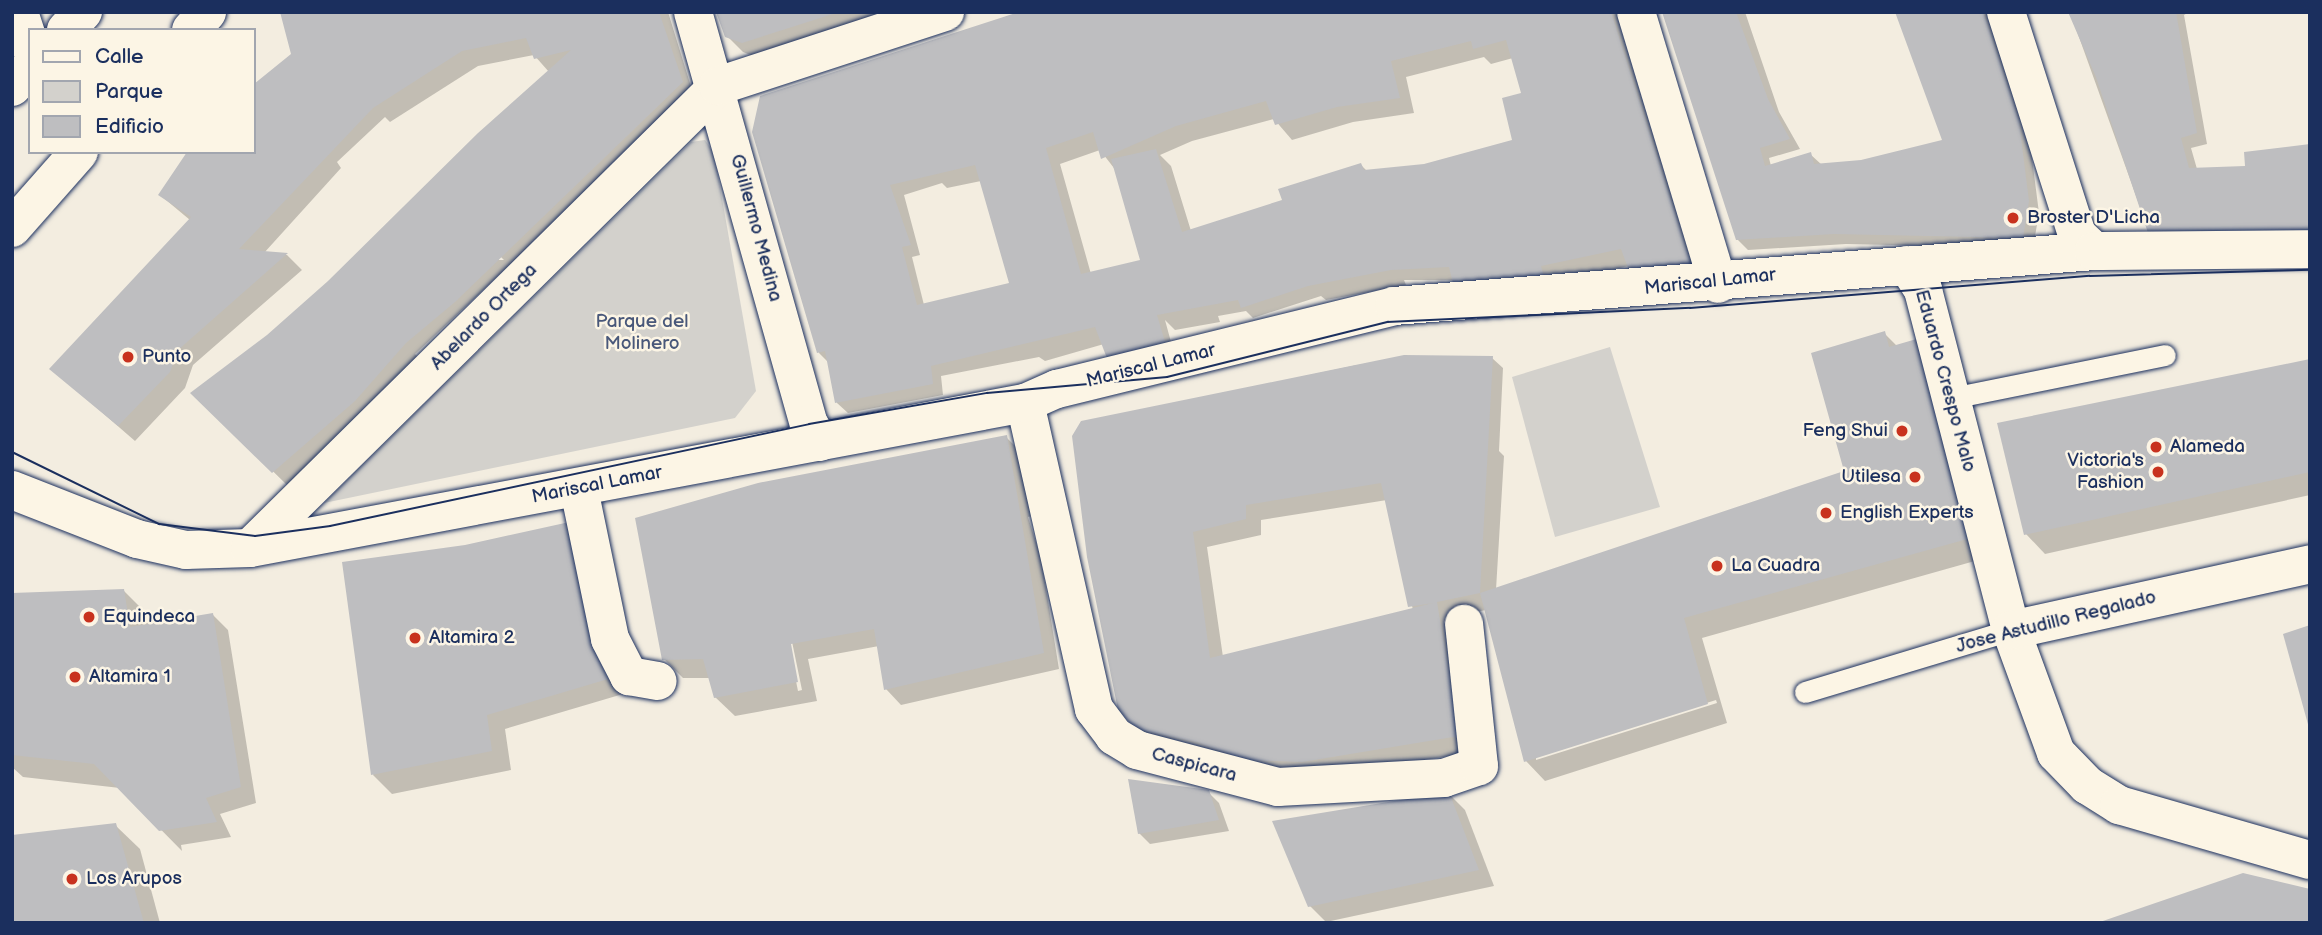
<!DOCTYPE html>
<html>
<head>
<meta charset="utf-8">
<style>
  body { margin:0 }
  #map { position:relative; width:2322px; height:935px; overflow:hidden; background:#f3ede0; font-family:"Balsamiq Sans",sans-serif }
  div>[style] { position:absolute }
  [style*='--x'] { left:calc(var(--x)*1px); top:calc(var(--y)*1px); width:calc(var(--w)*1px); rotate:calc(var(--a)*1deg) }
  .green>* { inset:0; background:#d3d1cc }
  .shadow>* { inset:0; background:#0003 }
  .building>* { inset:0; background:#bebec0 }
  .roads { filter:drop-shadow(0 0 2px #1b2f5e) drop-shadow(0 0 2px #1b2f5e) }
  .lane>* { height:21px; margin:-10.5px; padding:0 10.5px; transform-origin:10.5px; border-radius:10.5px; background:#fcf5e5 }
  .street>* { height:38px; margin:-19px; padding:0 19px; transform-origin:19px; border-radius:19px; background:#fcf5e5 }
  .primary>* { height:38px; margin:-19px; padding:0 19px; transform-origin:19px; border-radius:19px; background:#fcf5e5 }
  .tram>* { height:2px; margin:-1px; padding:0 1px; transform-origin:1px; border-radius:1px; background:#1b2f5e }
  .dots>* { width:19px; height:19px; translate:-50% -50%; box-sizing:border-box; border:4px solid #fcf5e5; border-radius:50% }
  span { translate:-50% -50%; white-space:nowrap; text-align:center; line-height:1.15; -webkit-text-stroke:5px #fcf5e5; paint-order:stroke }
  .poi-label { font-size:19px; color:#1b2f5e }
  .left { translate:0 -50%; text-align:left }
  .right { translate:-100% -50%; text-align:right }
  .street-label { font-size:19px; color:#1b2f5e }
  .park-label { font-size:19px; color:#49587a }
  .frame { position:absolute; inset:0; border:14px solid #1b2f5e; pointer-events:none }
  .legend { position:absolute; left:28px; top:28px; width:228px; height:126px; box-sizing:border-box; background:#fcf5e5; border:2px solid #a2a6af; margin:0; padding:9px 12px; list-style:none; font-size:21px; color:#1b2f5e }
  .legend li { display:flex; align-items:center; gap:14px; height:35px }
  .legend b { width:35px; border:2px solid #a2a6af }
</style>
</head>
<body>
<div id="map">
  <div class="green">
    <div style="clip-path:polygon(705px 140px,714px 153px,756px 391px,735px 418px,324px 503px,691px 142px)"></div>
    <div style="clip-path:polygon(1610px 347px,1660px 507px,1555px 537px,1512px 377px)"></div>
  </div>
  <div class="shadow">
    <div style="clip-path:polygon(evenodd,282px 12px,668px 12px,693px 93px,415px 354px,420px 359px,289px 487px,193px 393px,268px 336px,329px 282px,549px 72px,534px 55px,478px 66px,390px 122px,385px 117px,337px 162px,341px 168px,264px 253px,287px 255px,302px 270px,193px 365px,185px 388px,135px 441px,52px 369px,190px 220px,160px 195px,254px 152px,254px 87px,293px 54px,282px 12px,493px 249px,504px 260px,499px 260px,493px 249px)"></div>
    <div style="clip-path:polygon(718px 12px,907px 12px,758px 58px,743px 52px,727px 36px)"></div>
    <div style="clip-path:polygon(evenodd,1030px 12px,1621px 12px,1707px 283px,1629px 266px,1556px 281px,1404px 280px,1406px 285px,1326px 300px,1321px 296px,1253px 318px,1246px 311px,1218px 316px,1220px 322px,1175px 330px,1165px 320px,1174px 353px,1104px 344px,1045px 361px,1039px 357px,941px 376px,943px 395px,848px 413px,837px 403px,829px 363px,819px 353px,754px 132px,1030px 12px,1484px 57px,1491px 64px,1513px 58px,1523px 94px,1514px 141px,1424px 165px,1367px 171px,1361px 165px,1284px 201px,1191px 231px,1171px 166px,1160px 155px,1192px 141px,1274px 119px,1292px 140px,1353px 122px,1414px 113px,1406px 77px,1484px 57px,1030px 12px,1100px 150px,1117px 172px,1145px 267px,1091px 274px,1060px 164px,1100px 150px,1030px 12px,981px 181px,1011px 285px,924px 305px,912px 257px,920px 255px,904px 195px,942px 183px,947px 188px,981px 181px)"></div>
    <div style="clip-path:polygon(1665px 12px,1745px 12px,1779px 112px,1800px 149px,1769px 158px,1771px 166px,1810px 154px,1822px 165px,1862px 161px,1945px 142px,1897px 12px,1988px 12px,2029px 135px,2039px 213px,2033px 248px,1846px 244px,1748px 250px,1737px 239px)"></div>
    <div style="clip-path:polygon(2070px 12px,2189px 12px,2184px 15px,2207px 144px,2191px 148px,2197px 169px,2247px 167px,2149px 232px)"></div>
    <div style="clip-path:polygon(evenodd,1884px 333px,1897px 346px,1989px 557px,1702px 638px,1727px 723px,1545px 781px,1526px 761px,1486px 610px,1452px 617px,1474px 752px,1319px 777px,1258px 771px,1149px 740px,1120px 710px,1083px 423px,1357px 365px,1492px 358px,1503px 368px,1499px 451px,1504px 456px,1496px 590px,1846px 472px,1884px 333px,1387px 500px,1413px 610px,1223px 657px,1207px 547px,1261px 535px,1261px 520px,1387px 500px,1884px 333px,1716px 700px,1717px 703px,1536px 760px,1536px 757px,1716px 700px)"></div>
    <div style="clip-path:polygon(2310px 361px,2310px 495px,2045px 554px,2026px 534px)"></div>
    <div style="clip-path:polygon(evenodd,1006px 437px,1022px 453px,1032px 516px,1028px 517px,1041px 558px,1059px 669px,901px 705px,886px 689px,879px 646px,808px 659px,817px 701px,735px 716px,715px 697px,710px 678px,683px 678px,664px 659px,637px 520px,758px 485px,1006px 437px,761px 506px,764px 506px,802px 690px,798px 691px,761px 506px)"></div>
    <div style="clip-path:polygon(589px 539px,623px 694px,505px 729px,511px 770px,392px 794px,373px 775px,466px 547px)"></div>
    <div style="clip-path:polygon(123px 590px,148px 615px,149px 625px,213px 615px,228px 630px,256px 803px,220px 814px,231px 837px,181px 845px,182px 851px,120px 788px,23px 777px,12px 767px,12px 595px)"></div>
    <div style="clip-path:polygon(1208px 792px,1219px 803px,1229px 831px,1150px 844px,1139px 833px)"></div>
    <div style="clip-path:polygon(1449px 794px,1465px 810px,1494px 886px,1326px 922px,1310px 906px)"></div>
    <div style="clip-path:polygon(115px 825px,140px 849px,160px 923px,12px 923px)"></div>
  </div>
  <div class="building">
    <div style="clip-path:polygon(280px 12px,659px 12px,683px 82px,455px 302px,406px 343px,355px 401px,272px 473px,190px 393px,267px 335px,328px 281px,478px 133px,571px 50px,534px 59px,526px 38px,462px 51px,373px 108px,239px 249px,288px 253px,178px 350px,170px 372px,118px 426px,49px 369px,191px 217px,158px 195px,187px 152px,254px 152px,254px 84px,291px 54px)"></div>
    <div style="clip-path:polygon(716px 12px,836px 12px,836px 13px,742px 43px,725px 37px)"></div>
    <div style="clip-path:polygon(evenodd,1019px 12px,1611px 12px,1692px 268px,1631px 276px,1621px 249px,1541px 266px,1545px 280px,1454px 287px,1449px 267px,1391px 270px,1308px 286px,1241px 308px,1238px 300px,1157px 315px,1165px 342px,1108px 361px,1095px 327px,931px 366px,933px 384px,835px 403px,825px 351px,817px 353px,752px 132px,760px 96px,1019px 12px,1506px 40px,1521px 93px,1502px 98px,1512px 140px,1424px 164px,1364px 170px,1361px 163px,1278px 189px,1282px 200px,1182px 232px,1156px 149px,1111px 159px,1140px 260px,1081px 274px,1046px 148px,1093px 132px,1101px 159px,1176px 126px,1266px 101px,1275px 125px,1337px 107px,1400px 98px,1391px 61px,1471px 41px,1473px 49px,1506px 40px,1019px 12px,975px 165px,1009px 283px,917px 305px,902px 247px,911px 245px,890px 185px,975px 165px)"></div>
    <div style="clip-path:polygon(1662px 12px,1736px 12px,1768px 99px,1790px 139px,1760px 148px,1765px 166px,1811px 152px,1814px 164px,1861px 160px,1942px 140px,1895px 12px,1983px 12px,2019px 122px,2029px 201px,2023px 238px,1834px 234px,1736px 240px)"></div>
    <div style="clip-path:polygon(2068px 12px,2176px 12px,2197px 133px,2181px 138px,2189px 168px,2245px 166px,2244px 152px,2310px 144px,2310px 233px,2148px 233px,2096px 77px)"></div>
    <div style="clip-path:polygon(1885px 331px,1889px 347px,1920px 338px,1971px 538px,1684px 618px,1708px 704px,1524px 762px,1480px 593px,1844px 471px,1811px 353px)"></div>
    <div style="clip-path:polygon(evenodd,1404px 355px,1493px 356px,1480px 593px,1437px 602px,1459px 736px,1302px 762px,1246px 760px,1197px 742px,1136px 729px,1118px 710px,1087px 557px,1072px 436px,1081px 421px,1404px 355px,1381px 483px,1408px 607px,1433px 603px,1210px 658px,1193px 532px,1246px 519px,1246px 505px,1381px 483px)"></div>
    <div style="clip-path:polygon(2310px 359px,2310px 472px,2024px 535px,1997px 423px)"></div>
    <div style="clip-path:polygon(1007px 435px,1044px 653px,884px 690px,874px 629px,791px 644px,798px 682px,714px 698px,703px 659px,662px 660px,635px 518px,758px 483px)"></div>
    <div style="clip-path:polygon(574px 521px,608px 679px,487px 715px,492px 751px,371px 775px,342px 562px,465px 545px)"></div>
    <div style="clip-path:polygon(124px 589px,130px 627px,213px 613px,241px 787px,206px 798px,217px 822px,159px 831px,94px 764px,12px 755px,12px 593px)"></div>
    <div style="clip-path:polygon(2310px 625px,2310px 728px,2309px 728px,2283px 634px)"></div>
    <div style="clip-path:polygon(1128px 779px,1209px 790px,1219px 820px,1138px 834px)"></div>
    <div style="clip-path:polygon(1449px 792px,1479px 870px,1308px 907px,1272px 821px)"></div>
    <div style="clip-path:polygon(116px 823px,144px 923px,12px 923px,12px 835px)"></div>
    <div style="clip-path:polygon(2243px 873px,2310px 889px,2310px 923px,2097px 923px)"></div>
  </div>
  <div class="roads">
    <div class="lane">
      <div style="--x:1952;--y:398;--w:217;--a:-11.4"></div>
      <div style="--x:1805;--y:692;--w:215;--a:-16.8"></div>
    </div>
    <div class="street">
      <div style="--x:19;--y:12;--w:35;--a:72"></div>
      <div style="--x:693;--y:12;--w:428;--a:74.3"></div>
      <div style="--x:809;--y:424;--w:21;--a:59"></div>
      <div style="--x:1636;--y:12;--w:284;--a:73.2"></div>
      <div style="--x:2006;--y:12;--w:234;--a:72.3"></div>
      <div style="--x:2077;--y:235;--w:23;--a:43"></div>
      <div style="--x:1907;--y:265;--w:30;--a:57"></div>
      <div style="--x:1923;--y:290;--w:351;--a:75.5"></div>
      <div style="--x:2011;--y:630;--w:131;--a:69.9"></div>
      <div style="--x:2056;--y:753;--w:45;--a:45.9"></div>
      <div style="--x:2087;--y:785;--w:38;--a:32"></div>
      <div style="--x:2119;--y:805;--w:199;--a:16.1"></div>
      <div style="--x:1025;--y:403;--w:314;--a:77.3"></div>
      <div style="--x:1094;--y:709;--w:34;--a:53"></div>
      <div style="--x:1114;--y:736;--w:27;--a:31"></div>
      <div style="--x:1137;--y:750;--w:146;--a:14.7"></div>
      <div style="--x:1278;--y:787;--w:166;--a:-3.1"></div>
      <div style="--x:1444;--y:778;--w:37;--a:-19"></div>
      <div style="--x:1479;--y:766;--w:143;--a:-96"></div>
      <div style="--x:579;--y:489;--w:153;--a:78.3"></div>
      <div style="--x:610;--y:639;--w:42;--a:62.8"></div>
      <div style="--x:629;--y:676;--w:29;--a:10"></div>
      <div style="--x:12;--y:490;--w:134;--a:21.4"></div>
      <div style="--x:137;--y:539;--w:50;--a:12.7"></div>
      <div style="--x:186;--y:550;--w:64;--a:-1.8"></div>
      <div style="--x:250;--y:548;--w:788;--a:-10.6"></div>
      <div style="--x:1025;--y:403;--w:35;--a:-24"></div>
      <div style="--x:1057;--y:389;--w:347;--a:-13.8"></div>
      <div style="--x:1394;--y:306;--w:702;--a:-4.49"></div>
      <div style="--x:2094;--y:251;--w:216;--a:-0.5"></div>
      <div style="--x:250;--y:548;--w:658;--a:-44.63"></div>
      <div style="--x:718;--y:86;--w:239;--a:-18.1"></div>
      <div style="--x:2011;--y:630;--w:306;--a:-12.4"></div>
    </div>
    <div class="primary">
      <div style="--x:66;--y:30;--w:25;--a:-47"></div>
      <div style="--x:191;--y:30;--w:24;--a:-48"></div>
      <div style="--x:12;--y:87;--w:26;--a:-47"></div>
      <div style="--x:12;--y:228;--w:101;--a:-48.6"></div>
    </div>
  </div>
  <div class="tram">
    <div style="--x:12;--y:452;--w:164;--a:26.1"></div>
    <div style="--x:159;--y:524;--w:97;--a:7.1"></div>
    <div style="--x:255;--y:536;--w:76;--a:-7.6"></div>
    <div style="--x:330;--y:526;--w:490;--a:-12"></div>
    <div style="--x:809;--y:424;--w:181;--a:-9.9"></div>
    <div style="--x:987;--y:393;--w:181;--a:-5.1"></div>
    <div style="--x:1167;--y:377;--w:228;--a:-14"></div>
    <div style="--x:1388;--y:322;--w:302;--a:-2.7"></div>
    <div style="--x:1690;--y:308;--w:401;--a:-4.6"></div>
    <div style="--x:2090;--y:276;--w:220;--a:-1.6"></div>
  </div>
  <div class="dots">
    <div style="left:2013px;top:218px;background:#c8321e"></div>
    <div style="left:128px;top:357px;background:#c8321e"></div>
    <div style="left:1902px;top:431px;background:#c8321e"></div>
    <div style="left:2156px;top:447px;background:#c8321e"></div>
    <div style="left:2158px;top:472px;background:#c8321e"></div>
    <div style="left:1915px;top:477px;background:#c8321e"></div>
    <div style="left:1826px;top:513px;background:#c8321e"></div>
    <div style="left:1717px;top:566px;background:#c8321e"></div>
    <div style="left:89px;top:617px;background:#c8321e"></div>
    <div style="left:415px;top:638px;background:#c8321e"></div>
    <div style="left:75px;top:677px;background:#c8321e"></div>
    <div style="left:72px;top:879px;background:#c8321e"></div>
  </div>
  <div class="poi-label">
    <span class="left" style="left:2027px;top:218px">Broster D'Licha</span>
    <span class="left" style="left:142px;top:357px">Punto</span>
    <span class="right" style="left:1888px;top:431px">Feng Shui</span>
    <span class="left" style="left:2170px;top:447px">Alameda</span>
    <span class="right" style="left:2144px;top:472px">Victoria's<br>Fashion</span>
    <span class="right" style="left:1901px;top:477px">Utilesa</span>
    <span class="left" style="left:1840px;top:513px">English Experts</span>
    <span class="left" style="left:1731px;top:566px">La Cuadra</span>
    <span class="left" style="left:103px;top:617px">Equindeca</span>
    <span class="left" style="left:429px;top:638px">Altamira 2</span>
    <span class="left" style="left:89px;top:677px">Altamira 1</span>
    <span class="left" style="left:86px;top:879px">Los Arupos</span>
  </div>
  <div class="street-label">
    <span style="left:756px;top:228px;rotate:75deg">Guillermo Medina</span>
    <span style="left:1710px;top:282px;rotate:-6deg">Mariscal Lamar</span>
    <span style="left:484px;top:317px;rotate:-45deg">Abelardo Ortega</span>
    <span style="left:1151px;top:366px;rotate:-14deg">Mariscal Lamar</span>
    <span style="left:1945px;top:381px;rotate:75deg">Eduardo Crespo Malo</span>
    <span style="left:597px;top:485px;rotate:-11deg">Mariscal Lamar</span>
    <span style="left:2056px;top:622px;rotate:-14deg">Jose Astudillo Regalado</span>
    <span style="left:1194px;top:765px;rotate:15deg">Caspicara</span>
  </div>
  <div class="park-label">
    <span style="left:642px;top:333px">Parque del<br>Molinero</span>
  </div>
  <div class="frame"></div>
  <ul class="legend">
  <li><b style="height:9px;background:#fcf5e5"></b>Calle</li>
  <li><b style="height:19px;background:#d3d1cc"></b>Parque</li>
  <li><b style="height:19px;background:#bebec0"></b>Edificio</li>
  </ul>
</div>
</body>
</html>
